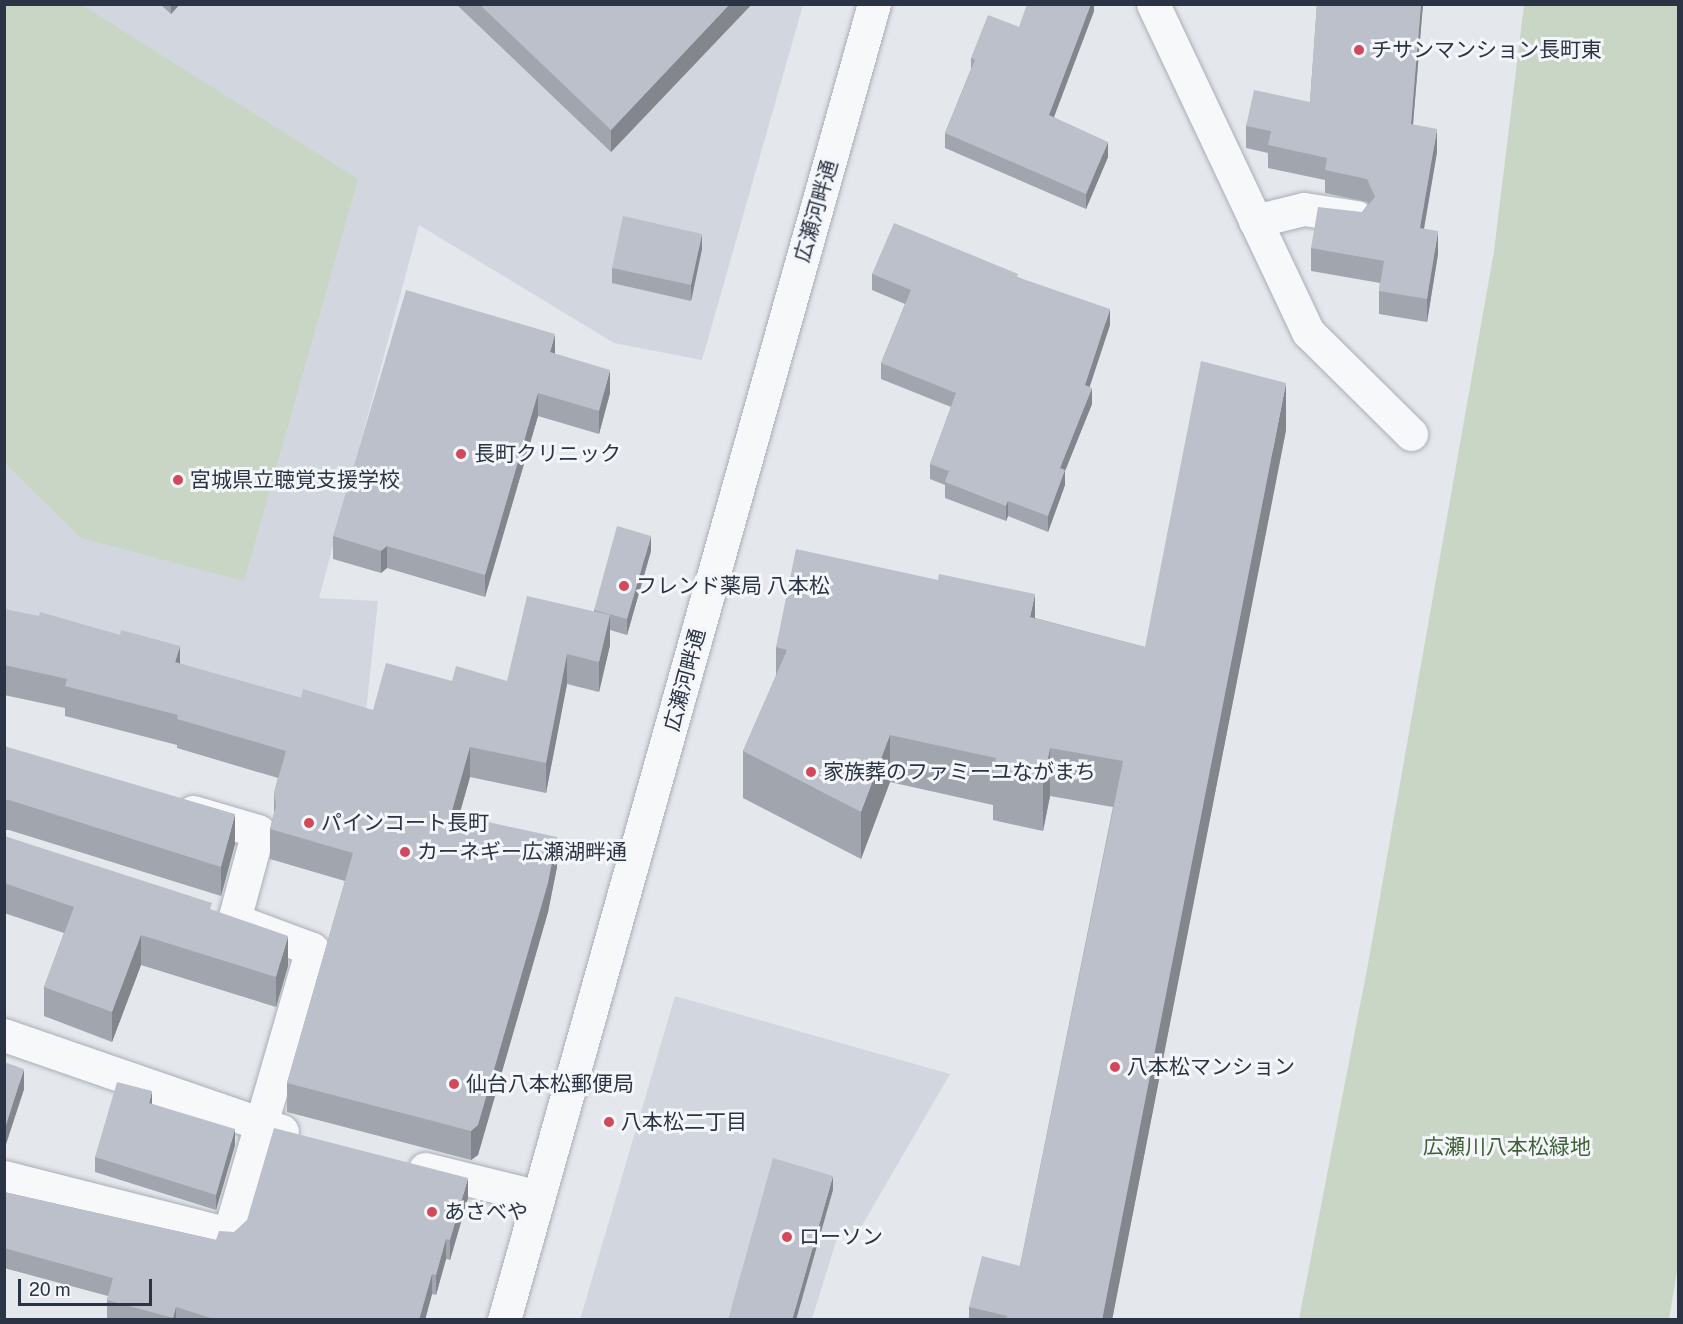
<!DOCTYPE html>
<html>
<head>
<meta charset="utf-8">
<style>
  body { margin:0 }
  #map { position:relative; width:1683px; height:1324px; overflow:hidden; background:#e4e7ec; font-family:"Public Sans","Noto Sans JP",sans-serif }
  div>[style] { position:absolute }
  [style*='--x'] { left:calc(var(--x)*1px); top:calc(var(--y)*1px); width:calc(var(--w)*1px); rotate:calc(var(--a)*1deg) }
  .built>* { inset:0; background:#d2d6de }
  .green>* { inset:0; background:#c9d6c5 }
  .roads { filter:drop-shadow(0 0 2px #a9aeb7) drop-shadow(0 0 2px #a9aeb7) }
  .minor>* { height:33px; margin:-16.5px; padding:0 16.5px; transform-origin:16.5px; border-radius:16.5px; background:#f7f8fa }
  .tertiary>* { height:33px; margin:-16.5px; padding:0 16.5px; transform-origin:16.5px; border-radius:16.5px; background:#f7f8fa }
  .wall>* { inset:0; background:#a1a5ae }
  .shaded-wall>* { inset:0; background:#83868d }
  .building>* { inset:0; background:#bbc0ca }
  .dots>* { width:16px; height:16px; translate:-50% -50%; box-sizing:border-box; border:3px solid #f4f6f9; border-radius:50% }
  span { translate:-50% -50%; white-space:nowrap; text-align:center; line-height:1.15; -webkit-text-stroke:6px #f4f6f9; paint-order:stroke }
  .poi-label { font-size:21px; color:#2b3445 }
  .left { translate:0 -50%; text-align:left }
  .street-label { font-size:21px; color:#2b3445 }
  .park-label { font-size:21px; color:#3f6138 }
  .frame { position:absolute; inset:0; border:6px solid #2b3445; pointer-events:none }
  .scale { position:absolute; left:18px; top:1279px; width:134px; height:27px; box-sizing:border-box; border:3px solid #2b3445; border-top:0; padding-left:8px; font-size:18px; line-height:21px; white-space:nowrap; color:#2b3445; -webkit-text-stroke:4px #f4f6f9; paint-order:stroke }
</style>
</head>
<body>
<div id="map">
  <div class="built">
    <div style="clip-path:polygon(4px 5px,803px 5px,702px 360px,614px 343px,419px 225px,319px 598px,378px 601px,365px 721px,5px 622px)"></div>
    <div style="clip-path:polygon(675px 996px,950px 1074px,857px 1234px,839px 1232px,812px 1319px,580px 1320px)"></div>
  </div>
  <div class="green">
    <div style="clip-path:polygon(4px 5px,82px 5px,358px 179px,244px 581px,81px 538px,5px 463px)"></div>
    <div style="clip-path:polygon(1524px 5px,1678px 5px,1678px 1265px,1669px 1319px,1299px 1319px,1369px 959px,1494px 251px)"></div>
  </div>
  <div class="roads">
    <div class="minor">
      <div style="--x:1153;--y:4;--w:363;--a:64.7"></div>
      <div style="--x:1308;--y:332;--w:145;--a:44.7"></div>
      <div style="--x:1255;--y:221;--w:50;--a:-13.8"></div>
      <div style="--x:1304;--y:209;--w:53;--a:8.7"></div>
      <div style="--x:4;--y:1035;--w:294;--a:19.1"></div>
      <div style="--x:425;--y:1169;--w:117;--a:13.8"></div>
      <div style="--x:4;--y:1177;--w:232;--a:14.2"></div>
      <div style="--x:229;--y:1234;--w:297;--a:-73.8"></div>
      <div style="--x:312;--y:949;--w:83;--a:-159.6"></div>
      <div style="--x:234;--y:920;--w:92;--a:-74.9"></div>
      <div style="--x:258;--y:831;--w:68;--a:-163.7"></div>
    </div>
    <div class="tertiary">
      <div style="--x:504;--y:1320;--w:1367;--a:-74.3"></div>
    </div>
  </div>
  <div class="wall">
    <div style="clip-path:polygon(160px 4px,180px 4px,171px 14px)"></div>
    <div style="clip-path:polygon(456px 4px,752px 4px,611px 152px)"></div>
    <div style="clip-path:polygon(1094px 4px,1094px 11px,1054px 117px,1108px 157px,1086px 209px,945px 148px,945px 133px,971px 69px,971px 58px,1019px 27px)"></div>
    <div style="clip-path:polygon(1317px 4px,1423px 4px,1413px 125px,1437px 152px,1424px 229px,1438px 254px,1427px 322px,1379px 314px,1379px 291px,1380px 283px,1311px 271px,1311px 248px,1362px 212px,1368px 204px,1367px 202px,1325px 193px,1325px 180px,1268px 168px,1268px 153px,1246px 148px,1246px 126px,1310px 102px)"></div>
    <div style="clip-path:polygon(702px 249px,691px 301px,612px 283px,612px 268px)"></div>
    <div style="clip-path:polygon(872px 274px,1018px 277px,1110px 325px,1089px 387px,1092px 404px,1065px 471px,1065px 485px,1048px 532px,1008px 516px,1006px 521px,945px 498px,945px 485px,930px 479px,930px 464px,951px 407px,881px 379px,881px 363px,905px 304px,872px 290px)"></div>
    <div style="clip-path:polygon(555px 354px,610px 393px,599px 434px,538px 416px,485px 597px,387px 568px,381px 573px,333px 559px,333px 536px)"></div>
    <div style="clip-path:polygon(1286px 430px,1112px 1320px,969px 1320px,969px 1307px,1020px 1266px,1113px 807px,1050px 796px,1043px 831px,993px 820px,993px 805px,890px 782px,861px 859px,743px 798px,743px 751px,776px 676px,776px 647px,1035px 618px,1145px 647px)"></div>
    <div style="clip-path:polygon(651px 551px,627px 635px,610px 630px,610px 645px,599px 692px,567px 684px,546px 793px,470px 777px,459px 816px,557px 867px,548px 912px,478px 1155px,471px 1160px,287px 1112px,287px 1083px,345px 881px,270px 859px,270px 829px,274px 813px,274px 793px,278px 778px,177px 748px,177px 745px,65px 716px,65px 708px,4px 695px,4px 609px,180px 664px,301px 698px,373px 710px,452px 681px,507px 681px,594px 612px,594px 610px)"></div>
    <div style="clip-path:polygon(4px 746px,235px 844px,221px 896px,9px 830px,4px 830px)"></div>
    <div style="clip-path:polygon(4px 836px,212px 910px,288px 966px,276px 1007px,141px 965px,112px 1042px,44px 1016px,44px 987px,64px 933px,4px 913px)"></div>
    <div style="clip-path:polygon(4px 1062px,24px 1089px,6px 1144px,4px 1144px)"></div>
    <div style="clip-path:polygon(152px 1104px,235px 1145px,216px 1210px,95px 1172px,95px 1157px)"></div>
    <div style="clip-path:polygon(4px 1192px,216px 1240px,234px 1232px,468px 1198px,450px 1260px,446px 1259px,436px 1295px,432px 1294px,425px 1320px,107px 1320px,107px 1300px,108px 1296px,4px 1268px)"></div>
  </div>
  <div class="shaded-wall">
    <div style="clip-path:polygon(171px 4px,180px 4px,171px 14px)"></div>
    <div style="clip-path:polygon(730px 4px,752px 4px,611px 152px,611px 130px)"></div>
    <div style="clip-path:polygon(1091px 4px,1094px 4px,1094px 11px,1049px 130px,1049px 115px)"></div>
    <div style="clip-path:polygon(1421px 4px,1423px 4px,1411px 147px,1411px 124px)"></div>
    <div style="clip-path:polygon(1437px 129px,1437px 152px,1420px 251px,1420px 228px)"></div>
    <div style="clip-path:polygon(1108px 142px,1108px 157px,1086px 209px,1086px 194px)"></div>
    <div style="clip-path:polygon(1438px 231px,1438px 254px,1427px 322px,1427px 299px)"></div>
    <div style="clip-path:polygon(702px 234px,702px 249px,691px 301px,691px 285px)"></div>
    <div style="clip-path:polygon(1110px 309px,1110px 325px,1085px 401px,1085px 385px)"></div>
    <div style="clip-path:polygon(555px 334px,555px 357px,550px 352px)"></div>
    <div style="clip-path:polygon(610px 370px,610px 393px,599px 434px,599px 411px)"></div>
    <div style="clip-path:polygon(1286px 383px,1286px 430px,1112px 1320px,1102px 1320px)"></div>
    <div style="clip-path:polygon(1092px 388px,1092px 404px,1065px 471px,1065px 485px,1048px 532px,1048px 516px,1060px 468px)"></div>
    <div style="clip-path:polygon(538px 393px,538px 416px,485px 597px,485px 575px)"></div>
    <div style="clip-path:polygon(1008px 501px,1008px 516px,1006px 521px,1006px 506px)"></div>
    <div style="clip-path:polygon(651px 536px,651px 551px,627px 635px,627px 619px)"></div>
    <div style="clip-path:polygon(387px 546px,387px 568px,381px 573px,381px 551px)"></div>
    <div style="clip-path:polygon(1035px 594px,1035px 641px,1030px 617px)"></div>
    <div style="clip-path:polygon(610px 615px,610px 645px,599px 692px,599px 662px)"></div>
    <div style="clip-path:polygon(180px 646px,180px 676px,175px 662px)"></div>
    <div style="clip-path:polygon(567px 654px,567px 684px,546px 793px,546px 763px)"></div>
    <div style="clip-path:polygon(890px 735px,890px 782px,861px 859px,861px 812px)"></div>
    <div style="clip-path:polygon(470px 747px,470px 777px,451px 844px,451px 814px)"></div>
    <div style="clip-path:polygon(1050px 748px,1050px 796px,1043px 831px,1043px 783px)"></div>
    <div style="clip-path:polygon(235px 814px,235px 844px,221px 896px,221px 867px)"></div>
    <div style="clip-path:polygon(557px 837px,557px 867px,548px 912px,478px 1155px,471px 1160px,471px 1131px)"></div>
    <div style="clip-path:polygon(141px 935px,141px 965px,112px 1042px,112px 1012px)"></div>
    <div style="clip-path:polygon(288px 936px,288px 966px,276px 1007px,276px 977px)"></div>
    <div style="clip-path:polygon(24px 1069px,24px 1089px,6px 1144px,6px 1125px)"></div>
    <div style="clip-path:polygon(152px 1091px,152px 1107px,149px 1103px)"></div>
    <div style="clip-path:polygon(235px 1129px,235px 1145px,216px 1210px,216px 1195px)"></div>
    <div style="clip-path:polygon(833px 1176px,833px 1190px,796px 1320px,792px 1320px)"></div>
    <div style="clip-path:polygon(468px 1178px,468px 1198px,450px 1260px,450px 1240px)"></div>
    <div style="clip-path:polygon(446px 1239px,446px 1259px,436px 1295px,436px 1275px)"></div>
    <div style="clip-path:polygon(432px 1274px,432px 1294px,425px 1320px,419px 1320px)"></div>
    <div style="clip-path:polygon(176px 1307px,176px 1320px,173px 1320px,173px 1318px)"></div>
  </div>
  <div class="building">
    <div style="clip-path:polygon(479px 4px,730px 4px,611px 130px)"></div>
    <div style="clip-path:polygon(1027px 4px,1091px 4px,1049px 115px,1108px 142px,1086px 194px,945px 133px,975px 60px,971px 58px,988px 15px,1019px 27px)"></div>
    <div style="clip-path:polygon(1317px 4px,1421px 4px,1411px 124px,1437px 129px,1420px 228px,1438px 231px,1427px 299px,1379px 291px,1384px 261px,1311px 248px,1318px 207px,1362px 212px,1375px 197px,1367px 179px,1325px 170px,1327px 158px,1268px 145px,1271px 131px,1246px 126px,1254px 90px,1310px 102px)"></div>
    <div style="clip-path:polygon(623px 216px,702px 234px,691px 285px,612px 268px)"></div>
    <div style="clip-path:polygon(894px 223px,1018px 274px,1017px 277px,1110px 309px,1085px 385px,1092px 388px,1060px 468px,1065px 470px,1048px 516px,1008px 501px,1006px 506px,945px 482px,949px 471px,930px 464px,956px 393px,881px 363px,911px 290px,872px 274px)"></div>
    <div style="clip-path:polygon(406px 290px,555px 334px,550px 352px,610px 370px,599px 411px,538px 393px,485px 575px,387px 546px,381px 551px,333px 536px)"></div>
    <div style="clip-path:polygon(1201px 361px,1286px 383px,1102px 1320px,1006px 1320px,1007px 1316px,969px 1307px,982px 1256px,1020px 1266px,1123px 761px,1050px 748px,1043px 783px,993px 773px,996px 758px,890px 735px,861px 812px,743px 751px,787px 650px,776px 647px,796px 549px,938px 580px,939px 574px,1035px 594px,1030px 617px,1145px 647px)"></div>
    <div style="clip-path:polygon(617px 526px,651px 536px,627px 619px,594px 610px)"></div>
    <div style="clip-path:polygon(527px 596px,610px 615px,599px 662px,567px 654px,546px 763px,470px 747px,451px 814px,557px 837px,548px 883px,478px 1125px,471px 1131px,287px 1083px,353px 853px,270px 829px,276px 806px,274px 793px,286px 751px,177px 719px,178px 715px,65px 686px,67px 679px,4px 665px,4px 609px,39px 616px,40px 612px,120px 635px,121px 630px,180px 646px,175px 662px,301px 698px,303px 689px,373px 710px,386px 663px,452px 681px,456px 666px,507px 681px)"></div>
    <div style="clip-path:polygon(4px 746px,235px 814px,221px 867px,9px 800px,4px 800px)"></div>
    <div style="clip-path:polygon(4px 836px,212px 903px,210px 909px,288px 936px,276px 977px,141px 935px,112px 1012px,44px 987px,74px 907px,4px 883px)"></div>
    <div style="clip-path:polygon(4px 1062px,24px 1069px,6px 1125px,4px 1124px)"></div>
    <div style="clip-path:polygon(117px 1082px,152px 1091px,149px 1103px,235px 1129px,216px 1195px,95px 1157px)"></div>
    <div style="clip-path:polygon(274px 1128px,468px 1178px,450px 1240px,446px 1239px,436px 1275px,432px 1274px,419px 1320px,217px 1320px,176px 1307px,173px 1318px,107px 1300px,113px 1278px,4px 1248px,4px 1192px,216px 1240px,219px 1231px,234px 1232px,247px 1220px)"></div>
    <div style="clip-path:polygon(773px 1158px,833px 1176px,792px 1320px,728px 1320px)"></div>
  </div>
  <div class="dots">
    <div style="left:1359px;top:50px;background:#d1495b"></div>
    <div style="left:461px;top:454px;background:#d1495b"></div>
    <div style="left:178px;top:480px;background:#d1495b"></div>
    <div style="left:624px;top:586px;background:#d1495b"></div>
    <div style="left:811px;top:772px;background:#d1495b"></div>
    <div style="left:309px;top:823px;background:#d1495b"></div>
    <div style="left:405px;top:852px;background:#d1495b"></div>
    <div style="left:1115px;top:1067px;background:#d1495b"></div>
    <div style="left:454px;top:1084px;background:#d1495b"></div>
    <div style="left:609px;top:1122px;background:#d1495b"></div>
    <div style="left:432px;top:1212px;background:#d1495b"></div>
    <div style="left:787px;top:1237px;background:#d1495b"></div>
  </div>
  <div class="poi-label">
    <span class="left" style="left:1371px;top:50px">チサンマンション長町東</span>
    <span class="left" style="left:474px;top:454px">長町クリニック</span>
    <span class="left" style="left:190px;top:480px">宮城県立聴覚支援学校</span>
    <span class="left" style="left:636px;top:586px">フレンド薬局 八本松</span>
    <span class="left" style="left:823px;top:772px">家族葬のファミーユながまち</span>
    <span class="left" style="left:321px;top:823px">パインコート長町</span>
    <span class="left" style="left:417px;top:852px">カーネギー広瀬湖畔通</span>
    <span class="left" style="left:1127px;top:1067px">八本松マンション</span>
    <span class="left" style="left:466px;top:1084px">仙台八本松郵便局</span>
    <span class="left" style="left:621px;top:1122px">八本松二丁目</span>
    <span class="left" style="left:444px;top:1212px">あさべや</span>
    <span class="left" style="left:799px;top:1237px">ローソン</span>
  </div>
  <div class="street-label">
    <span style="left:816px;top:211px;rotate:-74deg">広瀬河畔通</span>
    <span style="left:685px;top:680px;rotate:-75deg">広瀬河畔通</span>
  </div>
  <div class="park-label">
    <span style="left:1507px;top:1147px">広瀬川八本松緑地</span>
  </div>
  <div class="frame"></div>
  <div class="scale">20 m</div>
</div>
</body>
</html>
